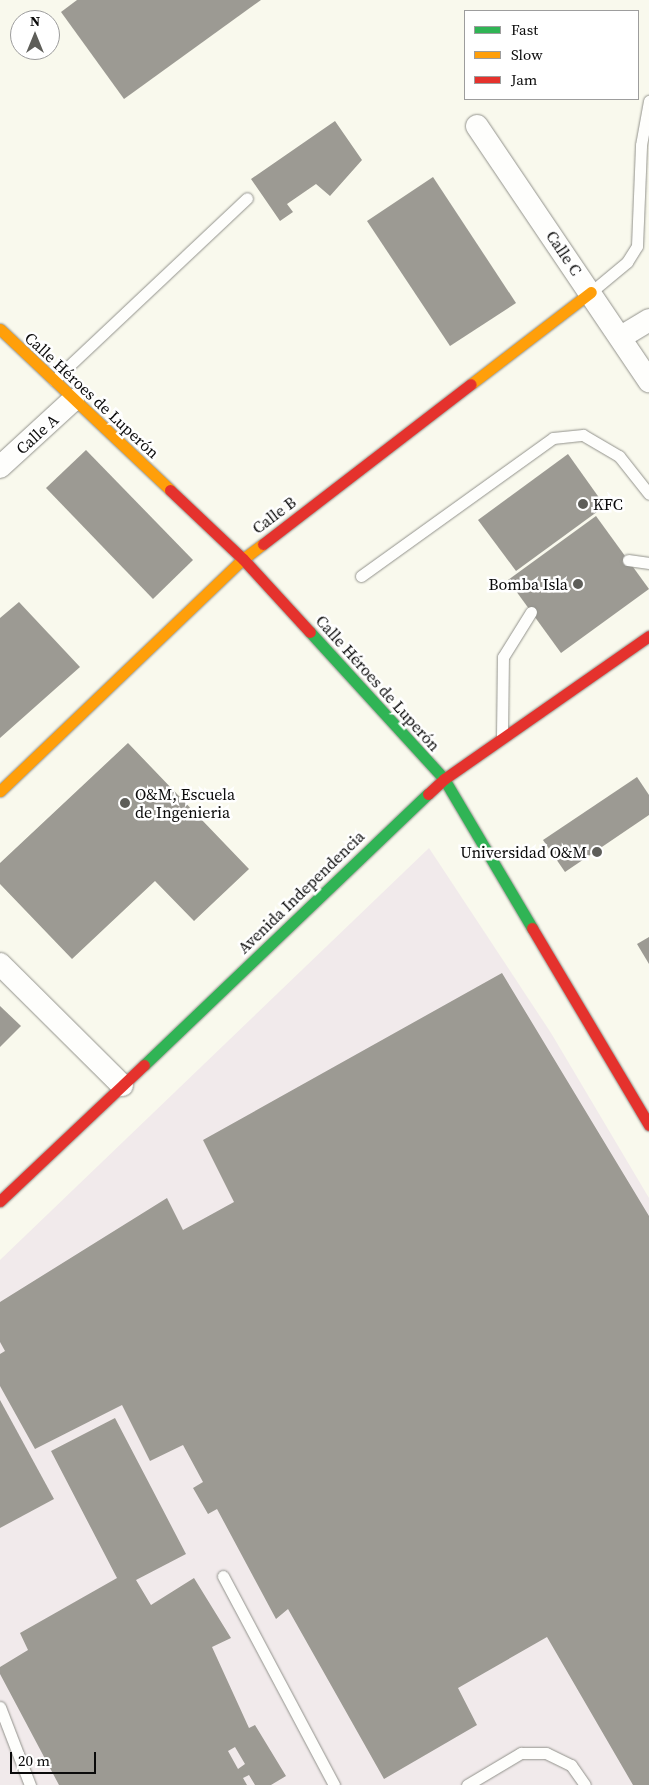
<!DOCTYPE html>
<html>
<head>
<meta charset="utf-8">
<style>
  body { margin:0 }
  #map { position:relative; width:649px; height:1785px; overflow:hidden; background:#f9f9ed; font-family:"Source Serif 4",serif }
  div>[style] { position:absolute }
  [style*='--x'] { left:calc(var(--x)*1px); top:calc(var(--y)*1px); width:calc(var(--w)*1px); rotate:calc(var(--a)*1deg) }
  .industrial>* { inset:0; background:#f1eaeb }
  .building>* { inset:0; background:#9c9a93 }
  .roads { filter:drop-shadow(0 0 1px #92928c) drop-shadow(0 0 1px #92928c) }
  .lane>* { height:11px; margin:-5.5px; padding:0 5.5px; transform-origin:5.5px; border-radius:5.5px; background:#fefefc }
  .street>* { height:22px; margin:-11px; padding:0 11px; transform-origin:11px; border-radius:11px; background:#fefefc }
  .fast>* { height:11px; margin:-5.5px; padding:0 5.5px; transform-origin:5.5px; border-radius:5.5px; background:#30b455 }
  .slow>* { height:11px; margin:-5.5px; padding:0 5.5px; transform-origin:5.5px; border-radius:5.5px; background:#ff9f0a }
  .jam>* { height:11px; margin:-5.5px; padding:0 5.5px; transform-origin:5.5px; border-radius:5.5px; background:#e5322d }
  .dots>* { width:14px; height:14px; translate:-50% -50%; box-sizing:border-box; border:2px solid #fff; border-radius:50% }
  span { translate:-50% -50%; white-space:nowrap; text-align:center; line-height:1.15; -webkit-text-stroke:5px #fff; paint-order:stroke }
  .street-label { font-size:16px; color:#0a0a0a }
  .poi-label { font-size:16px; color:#0a0a0a }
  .left { translate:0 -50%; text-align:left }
  .right { translate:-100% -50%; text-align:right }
  .legend { position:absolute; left:464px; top:10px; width:175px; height:90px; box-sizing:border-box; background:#fff; border:1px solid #9d9d9d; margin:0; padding:6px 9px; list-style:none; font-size:15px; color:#0a0a0a }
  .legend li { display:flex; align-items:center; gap:10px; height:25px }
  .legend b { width:25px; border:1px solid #9d9d9d }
  .north { position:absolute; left:10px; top:10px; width:50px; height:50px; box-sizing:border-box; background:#fff; border:1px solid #9d9d9d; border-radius:50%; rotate:0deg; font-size:14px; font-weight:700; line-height:20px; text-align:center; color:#0a0a0a }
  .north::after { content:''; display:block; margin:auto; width:18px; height:22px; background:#5e5e59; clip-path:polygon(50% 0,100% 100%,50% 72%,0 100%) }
  .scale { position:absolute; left:10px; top:1752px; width:86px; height:22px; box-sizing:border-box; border:2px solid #0a0a0a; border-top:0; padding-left:6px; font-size:15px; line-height:18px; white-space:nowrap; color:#0a0a0a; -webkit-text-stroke:4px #fff; paint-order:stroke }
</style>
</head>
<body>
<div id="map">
  <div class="industrial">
    <div style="clip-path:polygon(429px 848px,551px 1033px,649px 1198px,649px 1785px,0 1785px,0 1260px)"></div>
  </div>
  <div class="building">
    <div style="clip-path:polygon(77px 0,261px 0,124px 99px,61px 12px)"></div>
    <div style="clip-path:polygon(335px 121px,362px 160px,330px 196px,316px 184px,287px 204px,293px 212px,280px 221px,251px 179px)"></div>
    <div style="clip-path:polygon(433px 177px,516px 303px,450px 346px,367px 221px)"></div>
    <div style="clip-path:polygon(86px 450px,193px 560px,153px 599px,46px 488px)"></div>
    <div style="clip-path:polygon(568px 454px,605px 506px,516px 571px,478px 520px)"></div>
    <div style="clip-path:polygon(596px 516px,649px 589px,561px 653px,508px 580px)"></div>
    <div style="clip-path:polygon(19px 602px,80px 667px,0 738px,0 618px)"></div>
    <div style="clip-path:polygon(128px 743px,249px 869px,194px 921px,155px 881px,72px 959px,0 884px,0 863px)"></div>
    <div style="clip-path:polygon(637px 777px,649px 795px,649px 815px,565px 872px,543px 840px)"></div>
    <div style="clip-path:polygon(649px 937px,649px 964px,637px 944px)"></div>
    <div style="clip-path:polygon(502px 973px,649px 1216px,649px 1785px,633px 1785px,547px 1637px,458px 1688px,477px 1725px,384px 1779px,288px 1609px,276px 1619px,217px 1509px,208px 1514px,193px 1488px,203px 1482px,183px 1445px,150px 1461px,122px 1405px,35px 1449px,0 1386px,0 1354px,5px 1351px,0 1342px,0 1302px,167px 1198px,183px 1230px,234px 1202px,203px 1140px)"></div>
    <div style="clip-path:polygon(0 1006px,21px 1026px,0 1047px)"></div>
    <div style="clip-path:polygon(0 1400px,54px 1499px,0 1528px)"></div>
    <div style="clip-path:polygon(evenodd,115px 1418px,186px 1554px,136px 1580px,151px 1605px,194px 1578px,231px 1638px,212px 1647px,249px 1728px,255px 1725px,286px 1776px,271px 1785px,255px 1785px,249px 1775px,243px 1778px,247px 1785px,59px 1785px,0 1674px,0 1667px,28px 1650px,20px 1633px,117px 1578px,51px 1451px,115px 1418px,235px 1747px,245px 1764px,238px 1769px,228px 1751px,235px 1747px)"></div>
  </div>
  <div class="roads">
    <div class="lane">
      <div style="--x:591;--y:292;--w:47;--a:-39.8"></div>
      <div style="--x:627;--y:262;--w:19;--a:-58"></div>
      <div style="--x:637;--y:246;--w:101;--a:-87.7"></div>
      <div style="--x:641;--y:145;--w:45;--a:-79.7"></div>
      <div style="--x:54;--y:380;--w:265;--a:-43.3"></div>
      <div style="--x:628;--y:560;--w:21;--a:8"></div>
      <div style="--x:361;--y:576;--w:236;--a:-35.7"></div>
      <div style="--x:553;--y:438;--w:30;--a:-6"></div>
      <div style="--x:583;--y:435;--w:42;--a:30.3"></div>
      <div style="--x:619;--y:456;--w:48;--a:51.7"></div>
      <div style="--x:502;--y:736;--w:79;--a:-89.3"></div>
      <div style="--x:503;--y:657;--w:53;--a:-58.1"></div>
      <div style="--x:223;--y:1576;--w:237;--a:62"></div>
      <div style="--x:0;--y:1707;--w:84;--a:69"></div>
      <div style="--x:467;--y:1785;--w:63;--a:-30.7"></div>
      <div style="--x:521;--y:1753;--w:25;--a:0"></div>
      <div style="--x:546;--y:1753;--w:28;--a:26"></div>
      <div style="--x:571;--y:1765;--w:24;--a:55"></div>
    </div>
    <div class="street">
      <div style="--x:477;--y:126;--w:308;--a:56"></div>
      <div style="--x:621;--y:337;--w:33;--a:-31"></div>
      <div style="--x:0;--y:467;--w:99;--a:-42.5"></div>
      <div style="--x:0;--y:964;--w:172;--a:44.8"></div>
    </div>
    <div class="fast">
      <div style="--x:310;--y:632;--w:199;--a:47.6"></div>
      <div style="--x:444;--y:779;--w:173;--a:59.4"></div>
      <div style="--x:144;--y:1065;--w:393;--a:-43.7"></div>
    </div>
    <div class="slow">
      <div style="--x:0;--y:329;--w:234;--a:43.4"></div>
      <div style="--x:471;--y:384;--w:151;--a:-37.5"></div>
      <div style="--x:0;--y:791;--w:336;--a:-43.7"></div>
      <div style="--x:243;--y:559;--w:25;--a:-37"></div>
    </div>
    <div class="jam">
      <div style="--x:170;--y:490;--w:100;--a:43.4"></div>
      <div style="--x:243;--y:559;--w:99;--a:47.5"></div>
      <div style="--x:263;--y:544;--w:262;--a:-37.6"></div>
      <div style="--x:428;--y:794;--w:22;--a:-43"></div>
      <div style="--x:444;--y:779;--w:250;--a:-34.9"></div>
      <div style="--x:532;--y:928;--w:229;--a:59.3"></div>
      <div style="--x:0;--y:1201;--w:198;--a:-43.4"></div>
    </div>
  </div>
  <div class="dots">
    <div style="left:583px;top:504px;background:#5e5e59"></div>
    <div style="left:578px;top:584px;background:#5e5e59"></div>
    <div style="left:125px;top:803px;background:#5e5e59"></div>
    <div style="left:597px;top:852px;background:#5e5e59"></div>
  </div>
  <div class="street-label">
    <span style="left:564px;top:253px;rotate:56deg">Calle C</span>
    <span style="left:92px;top:395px;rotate:43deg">Calle Héroes de Luperón</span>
    <span style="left:37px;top:434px;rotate:-42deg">Calle A</span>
    <span style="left:274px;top:515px;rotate:-37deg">Calle B</span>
    <span style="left:378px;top:683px;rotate:48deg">Calle Héroes de Luperón</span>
    <span style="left:301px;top:892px;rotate:-44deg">Avenida Independencia</span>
  </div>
  <div class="poi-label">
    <span class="left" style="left:593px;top:504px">KFC</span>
    <span class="right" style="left:568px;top:584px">Bomba Isla</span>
    <span class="left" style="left:135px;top:803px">O&amp;M, Escuela<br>de Ingenieria</span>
    <span class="right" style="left:587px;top:852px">Universidad O&amp;M</span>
  </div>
  <ul class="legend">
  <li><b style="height:6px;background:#30b455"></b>Fast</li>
  <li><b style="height:6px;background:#ff9f0a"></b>Slow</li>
  <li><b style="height:6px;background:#e5322d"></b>Jam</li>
  </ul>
  <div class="north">N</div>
  <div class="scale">20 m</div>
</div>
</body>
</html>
